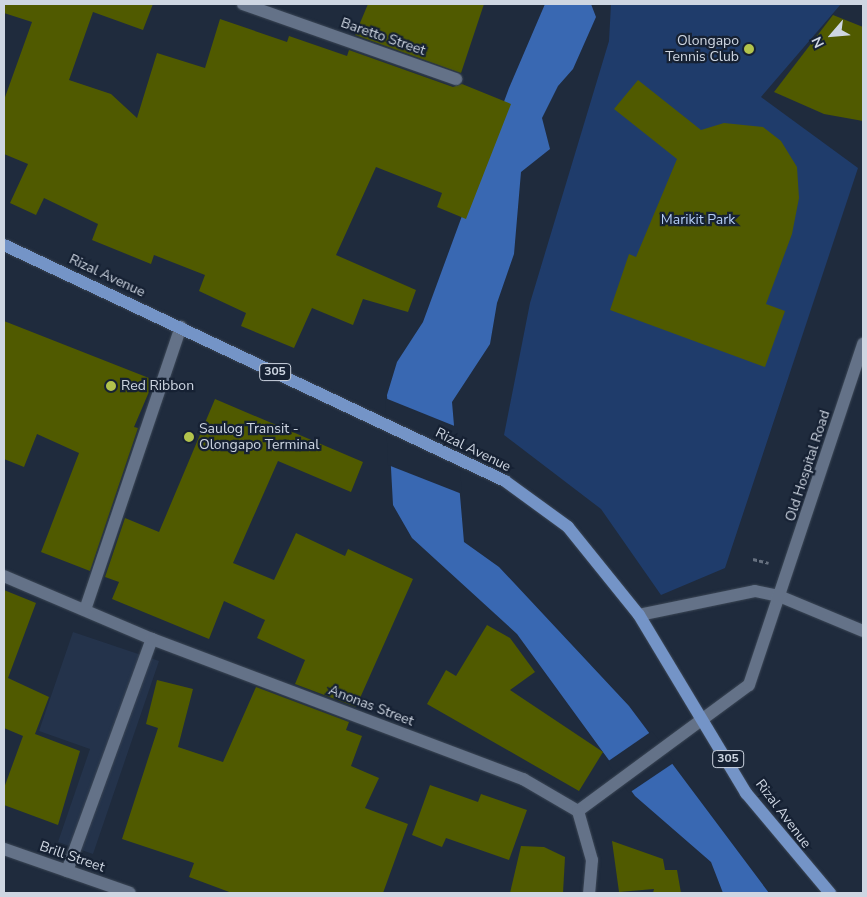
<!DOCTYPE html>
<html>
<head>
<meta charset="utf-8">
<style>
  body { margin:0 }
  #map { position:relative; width:867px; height:897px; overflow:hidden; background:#1f2b3d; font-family:"Nunito Sans",sans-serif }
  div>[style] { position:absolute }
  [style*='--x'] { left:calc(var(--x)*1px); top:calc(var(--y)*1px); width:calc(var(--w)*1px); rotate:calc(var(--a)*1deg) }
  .built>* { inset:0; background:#24334b }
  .green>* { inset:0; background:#1f3c6b }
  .water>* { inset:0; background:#3968b2 }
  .pier>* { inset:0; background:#1f2b3d }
  .building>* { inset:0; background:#505a00 }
  .path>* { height:3px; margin-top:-1.5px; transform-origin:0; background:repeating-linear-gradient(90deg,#677180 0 4px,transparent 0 6.5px) }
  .roads { filter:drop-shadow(0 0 1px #3b4655) drop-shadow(0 0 1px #3b4655) }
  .service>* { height:12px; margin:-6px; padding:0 6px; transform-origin:6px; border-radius:6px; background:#647288 }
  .minor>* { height:12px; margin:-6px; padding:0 6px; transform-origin:6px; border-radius:6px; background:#647288 }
  .primary>* { height:12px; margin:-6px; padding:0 6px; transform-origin:6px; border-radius:6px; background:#7494c7 }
  .dots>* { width:14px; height:14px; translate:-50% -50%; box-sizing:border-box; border:2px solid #162133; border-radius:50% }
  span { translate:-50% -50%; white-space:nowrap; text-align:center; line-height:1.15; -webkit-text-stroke:4.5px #162133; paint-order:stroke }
  .shield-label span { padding:1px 4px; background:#162133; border:1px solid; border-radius:4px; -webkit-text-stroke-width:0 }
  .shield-label { font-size:12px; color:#ced6e2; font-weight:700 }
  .street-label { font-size:14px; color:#ced6e2 }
  .poi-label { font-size:14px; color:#ced6e2 }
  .right { translate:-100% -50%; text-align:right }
  .left { translate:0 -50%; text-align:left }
  .park-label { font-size:14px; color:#b2cbf3 }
  .frame { position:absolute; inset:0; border:5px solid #ced6e2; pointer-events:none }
  .north { position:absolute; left:807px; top:10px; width:50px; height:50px; -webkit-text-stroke:4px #162133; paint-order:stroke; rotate:243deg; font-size:14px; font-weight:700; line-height:20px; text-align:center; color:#ced6e2 }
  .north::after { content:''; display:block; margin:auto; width:18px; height:22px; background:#ced6e2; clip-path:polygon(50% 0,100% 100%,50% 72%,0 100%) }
</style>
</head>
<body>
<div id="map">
  <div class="built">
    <div style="clip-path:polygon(73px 632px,159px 661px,93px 854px,58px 842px,90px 749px,39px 731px)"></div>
  </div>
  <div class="green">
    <div style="clip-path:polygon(611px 4px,841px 4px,761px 97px,858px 168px,725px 568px,661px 595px,601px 509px,504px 435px,530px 303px,609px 41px)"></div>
  </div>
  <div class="water">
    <div style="clip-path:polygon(545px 4px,591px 4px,596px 17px,573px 69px,558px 86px,542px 118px,550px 149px,521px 172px,514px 254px,497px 303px,490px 344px,452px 402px,464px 542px,499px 567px,629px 706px,769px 893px,723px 893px,711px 862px,635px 796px,517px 634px,412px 538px,393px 505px,387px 395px,397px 362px,423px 322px,509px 88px)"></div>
  </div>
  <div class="pier">
    <div style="clip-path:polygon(385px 398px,457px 427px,462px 494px,388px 465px)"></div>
    <div style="clip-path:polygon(652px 731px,675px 762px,629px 793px,607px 762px)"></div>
  </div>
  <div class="building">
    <div style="clip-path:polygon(4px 4px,153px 4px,143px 30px,93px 12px,69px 80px,111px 94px,137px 118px,157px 53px,205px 68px,220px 19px,287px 42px,289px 36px,347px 56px,349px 50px,453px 87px,462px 84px,511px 104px,466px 219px,437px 207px,442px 193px,376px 167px,336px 255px,416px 290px,408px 312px,363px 299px,353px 325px,312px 308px,294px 348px,241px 326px,246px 313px,199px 291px,205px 275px,154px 255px,151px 264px,92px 240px,98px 224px,44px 198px,36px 215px,10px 203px,28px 164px,4px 154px,4px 100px,32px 22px,4px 13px)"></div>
    <div style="clip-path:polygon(368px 4px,484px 4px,461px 73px,355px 35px)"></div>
    <div style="clip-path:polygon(833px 15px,863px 27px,863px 121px,824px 114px,774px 92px)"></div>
    <div style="clip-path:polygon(638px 80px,701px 130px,724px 123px,763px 127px,781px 141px,797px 167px,799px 198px,792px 234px,766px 304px,785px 311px,765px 367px,610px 310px,629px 254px,636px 257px,677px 159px,614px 109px)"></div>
    <div style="clip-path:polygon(4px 321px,154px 380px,134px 427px,138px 428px,90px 571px,41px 552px,79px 453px,37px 434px,24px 467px,4px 459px)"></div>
    <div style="clip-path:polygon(215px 399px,363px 462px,351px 492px,278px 461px,233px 563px,274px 580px,296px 533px,345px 556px,348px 549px,413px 579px,356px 707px,295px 684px,305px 660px,257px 638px,265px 620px,224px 601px,209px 639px,112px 599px,119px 582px,105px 577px,125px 518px,159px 532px)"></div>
    <div style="clip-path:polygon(4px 590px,36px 603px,8px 678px,49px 697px,35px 734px,80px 751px,58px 825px,4px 805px,4px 788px,23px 736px,4px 728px)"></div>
    <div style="clip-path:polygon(487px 625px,510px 638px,535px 672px,510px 690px,603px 752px,579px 791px,427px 704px,446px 670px,456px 676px)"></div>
    <div style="clip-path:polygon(157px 680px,193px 689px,178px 747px,223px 762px,256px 687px,349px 722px,346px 730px,362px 736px,351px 766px,379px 778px,365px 808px,408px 824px,383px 893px,232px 893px,189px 877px,194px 863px,122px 839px,158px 728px,146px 724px)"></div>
    <div style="clip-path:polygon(430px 785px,478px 802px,481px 794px,527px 810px,509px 860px,446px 838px,442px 847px,412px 835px)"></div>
    <div style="clip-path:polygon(612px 841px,663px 859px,665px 870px,677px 870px,681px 893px,653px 893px,654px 889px,619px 892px)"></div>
    <div style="clip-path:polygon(521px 846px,544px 847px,565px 857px,563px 893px,510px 893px)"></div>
  </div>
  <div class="path">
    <div style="--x:753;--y:559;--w:16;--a:14"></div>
  </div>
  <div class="roads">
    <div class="service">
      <div style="--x:67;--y:871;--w:247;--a:-69.9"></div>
    </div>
    <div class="minor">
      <div style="--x:243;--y:4;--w:226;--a:19.4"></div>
      <div style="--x:4;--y:576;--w:161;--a:23.1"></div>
      <div style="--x:152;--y:639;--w:397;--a:20.7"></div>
      <div style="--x:523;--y:779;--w:64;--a:30.2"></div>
      <div style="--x:85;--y:610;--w:299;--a:-71.3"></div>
      <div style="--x:639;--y:615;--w:118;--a:-11.7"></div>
      <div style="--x:755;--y:591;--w:25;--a:12"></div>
      <div style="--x:779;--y:596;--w:91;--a:22.6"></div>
      <div style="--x:578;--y:811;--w:212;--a:-36.4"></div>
      <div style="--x:749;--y:685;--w:360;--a:-71.5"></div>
      <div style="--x:578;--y:811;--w:51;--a:74.1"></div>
      <div style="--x:592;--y:860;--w:33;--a:95"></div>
      <div style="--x:4;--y:849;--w:133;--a:19.2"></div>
    </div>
    <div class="primary">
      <div style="--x:4;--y:245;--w:554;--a:25.22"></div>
      <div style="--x:505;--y:481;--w:78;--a:36.1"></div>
      <div style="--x:568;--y:527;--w:113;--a:51.1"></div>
      <div style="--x:639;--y:615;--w:208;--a:59"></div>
      <div style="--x:746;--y:793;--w:131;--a:50"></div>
    </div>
  </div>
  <div class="dots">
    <div style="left:749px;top:49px;background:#b2c34c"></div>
    <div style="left:111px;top:386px;background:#b2c34c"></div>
    <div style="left:189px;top:437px;background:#b2c34c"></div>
  </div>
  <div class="shield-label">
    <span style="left:275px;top:372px">305</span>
    <span style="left:728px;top:759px">305</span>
  </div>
  <div class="street-label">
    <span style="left:383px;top:37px;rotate:19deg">Baretto Street</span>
    <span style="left:107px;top:276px;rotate:25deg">Rizal Avenue</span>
    <span style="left:473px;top:450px;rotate:26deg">Rizal Avenue</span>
    <span style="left:808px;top:466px;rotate:-72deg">Old Hospital Road</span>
    <span style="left:371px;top:706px;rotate:21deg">Anonas Street</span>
    <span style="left:783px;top:814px;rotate:53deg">Rizal Avenue</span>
    <span style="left:72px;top:857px;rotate:19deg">Brill Street</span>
  </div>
  <div class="poi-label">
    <span class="right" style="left:739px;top:49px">Olongapo<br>Tennis Club</span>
    <span class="left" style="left:121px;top:386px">Red Ribbon</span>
    <span class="left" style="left:199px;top:437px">Saulog Transit -<br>Olongapo Terminal</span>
  </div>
  <div class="park-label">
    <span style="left:698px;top:220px">Marikit Park</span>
  </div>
  <div class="frame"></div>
  <div class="north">N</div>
</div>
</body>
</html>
